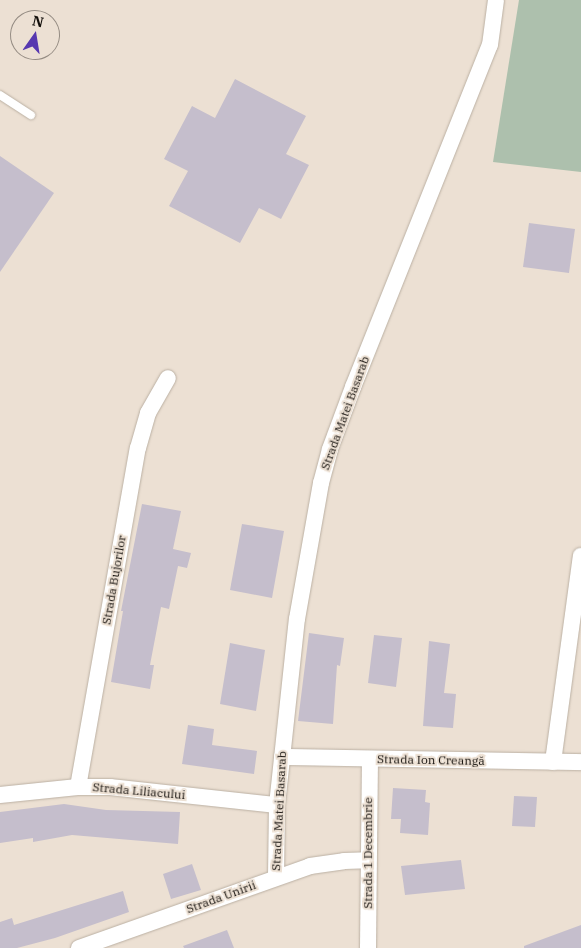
<!DOCTYPE html>
<html>
<head>
<meta charset="utf-8">
<style>
  body { margin:0 }
  #map { position:relative; width:581px; height:948px; overflow:hidden; background:#ece0d3; font-family:"IBM Plex Serif",serif }
  div>[style] { position:absolute }
  [style*='--x'] { left:calc(var(--x)*1px); top:calc(var(--y)*1px); width:calc(var(--w)*1px); rotate:calc(var(--a)*1deg) }
  .green>* { inset:0; background:#adc0ad }
  .building>* { inset:0; background:#c5becc }
  .roads { filter:drop-shadow(0 0 1px #bbb0a3) drop-shadow(0 0 1px #bbb0a3) }
  .lane>* { height:8px; margin:-4px; padding:0 4px; transform-origin:4px; border-radius:4px; background:#fff }
  .street>* { height:16px; margin:-8px; padding:0 8px; transform-origin:8px; border-radius:8px; background:#fff }
  span { translate:-50% -50%; white-space:nowrap; text-align:center; line-height:1.15; -webkit-text-stroke:4px #ece0d3; paint-order:stroke }
  .street-label { font-size:12px; color:#130f0b }
  .north { position:absolute; left:10px; top:10px; width:50px; height:50px; box-sizing:border-box; background:#ece0d3; border:1px solid #958c83; border-radius:50%; rotate:13deg; font-size:14px; font-weight:700; line-height:20px; text-align:center; color:#130f0b }
  .north::after { content:''; display:block; margin:auto; width:18px; height:22px; background:#5738b0; clip-path:polygon(50% 0,100% 100%,50% 72%,0 100%) }
</style>
</head>
<body>
<div id="map">
  <div class="green">
    <div style="clip-path:polygon(519px 0,581px 0,581px 172px,493px 162px)"></div>
  </div>
  <div class="building">
    <div style="clip-path:polygon(235px 79px,306px 116px,286px 154px,309px 165px,281px 219px,259px 208px,240px 243px,169px 206px,188px 171px,164px 159px,192px 106px,215px 118px)"></div>
    <div style="clip-path:polygon(0 156px,54px 193px,0 272px)"></div>
    <div style="clip-path:polygon(529px 223px,575px 229px,569px 273px,523px 267px)"></div>
    <div style="clip-path:polygon(142px 504px,181px 511px,173px 549px,191px 553px,187px 568px,178px 566px,169px 609px,161px 607px,150px 665px,154px 665px,150px 689px,111px 682px,123px 611px,121px 611px)"></div>
    <div style="clip-path:polygon(242px 524px,284px 531px,272px 598px,230px 590px)"></div>
    <div style="clip-path:polygon(309px 633px,344px 638px,340px 666px,337px 665px,333px 724px,298px 721px)"></div>
    <div style="clip-path:polygon(374px 635px,402px 638px,396px 687px,368px 683px)"></div>
    <div style="clip-path:polygon(429px 641px,450px 644px,444px 693px,456px 694px,453px 728px,423px 726px)"></div>
    <div style="clip-path:polygon(230px 643px,265px 650px,256px 711px,220px 704px)"></div>
    <div style="clip-path:polygon(188px 725px,214px 729px,212px 745px,257px 751px,254px 774px,182px 764px)"></div>
    <div style="clip-path:polygon(393px 788px,426px 790px,425px 802px,430px 803px,428px 835px,400px 833px,401px 819px,391px 819px)"></div>
    <div style="clip-path:polygon(514px 796px,537px 797px,535px 827px,512px 826px)"></div>
    <div style="clip-path:polygon(64px 804px,106px 810px,180px 812px,178px 844px,72px 835px,33px 842px,33px 838px,0 843px,0 812px)"></div>
    <div style="clip-path:polygon(461px 860px,465px 889px,405px 895px,401px 866px)"></div>
    <div style="clip-path:polygon(192px 864px,201px 890px,171px 899px,163px 874px)"></div>
    <div style="clip-path:polygon(123px 891px,129px 912px,55px 938px,17px 948px,0 948px,0 922px,12px 918px,14px 925px)"></div>
    <div style="clip-path:polygon(581px 925px,581px 948px,524px 948px,524px 946px)"></div>
    <div style="clip-path:polygon(227px 930px,234px 948px,184px 948px,183px 946px)"></div>
  </div>
  <div class="roads">
    <div class="lane">
      <div style="--x:0;--y:95;--w:37;--a:33"></div>
    </div>
    <div class="street">
      <div style="--x:282;--y:757;--w:299;--a:1"></div>
      <div style="--x:553;--y:762;--w:208;--a:-82.3"></div>
      <div style="--x:78;--y:787;--w:344;--a:-80"></div>
      <div style="--x:138;--y:448;--w:36;--a:-74"></div>
      <div style="--x:148;--y:413;--w:40;--a:-60.3"></div>
      <div style="--x:0;--y:795;--w:78;--a:-5.9"></div>
      <div style="--x:78;--y:787;--w:32;--a:0"></div>
      <div style="--x:110;--y:787;--w:168;--a:6.2"></div>
      <div style="--x:276;--y:877;--w:72;--a:-89.2"></div>
      <div style="--x:277;--y:805;--w:187;--a:-83.9"></div>
      <div style="--x:297;--y:619;--w:138;--a:-80"></div>
      <div style="--x:321;--y:483;--w:35;--a:-75"></div>
      <div style="--x:330;--y:449;--w:66;--a:-69.6"></div>
      <div style="--x:353;--y:387;--w:368;--a:-68.2"></div>
      <div style="--x:490;--y:45;--w:45;--a:-82.4"></div>
      <div style="--x:79;--y:948;--w:245;--a:-19.5"></div>
      <div style="--x:310;--y:866;--w:34;--a:-8"></div>
      <div style="--x:344;--y:861;--w:23;--a:-2"></div>
      <div style="--x:368;--y:948;--w:189;--a:-89.4"></div>
    </div>
  </div>
  <div class="street-label">
    <span style="left:345px;top:413px;rotate:-70deg">Strada Matei Basarab</span>
    <span style="left:114px;top:580px;rotate:-80deg">Strada Bujorilor</span>
    <span style="left:431px;top:760px;rotate:1deg">Strada Ion Creangă</span>
    <span style="left:139px;top:791px;rotate:5deg">Strada Liliacului</span>
    <span style="left:279px;top:811px;rotate:-87deg">Strada Matei Basarab</span>
    <span style="left:368px;top:853px;rotate:-90deg">Strada 1 Decembrie</span>
    <span style="left:221px;top:897px;rotate:-20deg">Strada Unirii</span>
  </div>
  <div class="north">N</div>
</div>
</body>
</html>
